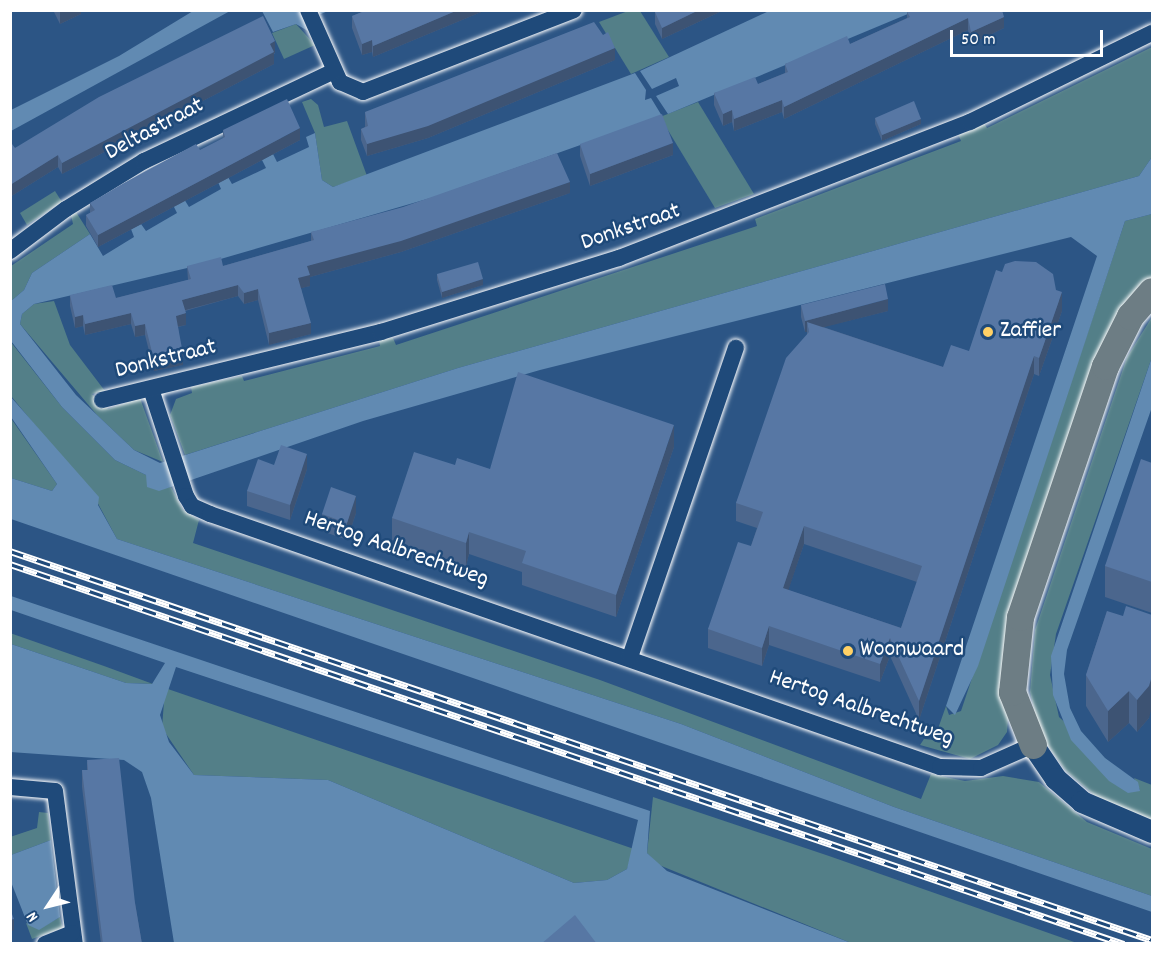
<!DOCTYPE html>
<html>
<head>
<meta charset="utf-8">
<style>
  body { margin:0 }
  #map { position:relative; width:1163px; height:954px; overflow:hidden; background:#2c5585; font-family:Dekko,sans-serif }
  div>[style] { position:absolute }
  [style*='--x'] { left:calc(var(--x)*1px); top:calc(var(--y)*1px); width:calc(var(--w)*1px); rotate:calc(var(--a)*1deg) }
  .green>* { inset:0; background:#537f88 }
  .water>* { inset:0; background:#618ab2 }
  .roads { filter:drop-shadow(0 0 2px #fff) drop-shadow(0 0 2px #fff) }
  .minor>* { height:16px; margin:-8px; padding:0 8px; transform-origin:8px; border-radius:8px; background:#1f4a7a }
  .secondary>* { height:22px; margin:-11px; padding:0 11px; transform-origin:11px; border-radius:11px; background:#1f4a7a }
  .trunk>* { height:27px; margin:-13.5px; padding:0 13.5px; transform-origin:13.5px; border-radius:13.5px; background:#6d7d84 }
  .rail>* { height:7px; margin-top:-3.5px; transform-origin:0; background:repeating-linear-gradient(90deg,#1f4a7a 0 14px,#fff 0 28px); box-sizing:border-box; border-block:2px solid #fff }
  .wall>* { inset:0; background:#4b668d }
  .shaded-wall>* { inset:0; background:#3d5373 }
  .building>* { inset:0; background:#5777a4 }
  .dots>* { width:16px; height:16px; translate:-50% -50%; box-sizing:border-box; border:3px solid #1f4a7a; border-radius:50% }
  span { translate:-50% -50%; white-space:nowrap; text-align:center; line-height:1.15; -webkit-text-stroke:5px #1f4a7a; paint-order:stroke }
  .street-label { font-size:24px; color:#fff }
  .poi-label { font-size:24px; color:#fff }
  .left { translate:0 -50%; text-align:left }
  .frame { position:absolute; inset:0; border:12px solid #fff; pointer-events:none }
  .north { position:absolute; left:18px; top:876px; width:60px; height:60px; -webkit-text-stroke:4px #1f4a7a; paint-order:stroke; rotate:235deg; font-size:16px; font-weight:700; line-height:24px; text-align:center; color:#fff }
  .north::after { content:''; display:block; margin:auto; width:21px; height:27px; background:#fff; clip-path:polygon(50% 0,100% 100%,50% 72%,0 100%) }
  .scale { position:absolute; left:950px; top:30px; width:153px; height:27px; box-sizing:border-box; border:3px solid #fff; border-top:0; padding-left:8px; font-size:18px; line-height:21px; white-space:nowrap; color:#fff; -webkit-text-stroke:4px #1f4a7a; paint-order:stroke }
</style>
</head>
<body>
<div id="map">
  <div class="green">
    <div style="clip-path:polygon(628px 11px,640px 11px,669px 57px,631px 74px,599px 22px)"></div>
    <div style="clip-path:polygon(296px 24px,315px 45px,284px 59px,272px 33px)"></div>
    <div style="clip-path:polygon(1152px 47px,1152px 157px,1139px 176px,458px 368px,185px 455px,170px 415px,176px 399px,192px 393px,191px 387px,242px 376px,244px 381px,380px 346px,379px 340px,393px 338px,396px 345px,757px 226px,755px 219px,961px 141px,958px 134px,984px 123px,987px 128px)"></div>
    <div style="clip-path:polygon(311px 99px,318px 105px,324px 127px,347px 121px,367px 176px,333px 187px,322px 180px,315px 133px,302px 102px)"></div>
    <div style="clip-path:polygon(698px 102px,754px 194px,715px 208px,660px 117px)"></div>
    <div style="clip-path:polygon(55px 191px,62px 202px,27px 225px,20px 213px)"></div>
    <div style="clip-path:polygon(76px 212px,90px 234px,32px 273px,24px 290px,11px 301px,11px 266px,73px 224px,71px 215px)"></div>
    <div style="clip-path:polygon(1152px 214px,1152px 280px,1018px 599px,1007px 732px,998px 745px,970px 759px,920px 745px,924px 739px,934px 740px,946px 706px,949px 715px,961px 711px,1125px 221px)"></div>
    <div style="clip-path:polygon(54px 301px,70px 345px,105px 391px,92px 394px,108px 409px,140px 398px,163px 462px,134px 450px,97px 415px,20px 324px,22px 314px,34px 304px)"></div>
    <div style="clip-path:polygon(1152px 317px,1152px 357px,1056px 634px,1050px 675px,1059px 717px,1140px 790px,1134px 778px,1152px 785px,1152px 820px,1099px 799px,1066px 771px,1040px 735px,1030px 692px,1035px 630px,1127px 357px)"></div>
    <div style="clip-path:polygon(10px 341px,62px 407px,115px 460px,146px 475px,155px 489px,171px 487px,183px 510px,199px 520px,193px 543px,600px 680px,921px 799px,931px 774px,965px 781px,1003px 776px,1039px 782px,1087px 822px,1152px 849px,1152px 896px,894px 807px,681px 724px,117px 539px,95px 498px,11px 396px)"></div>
    <div style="clip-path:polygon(10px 417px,57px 484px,52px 491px,11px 478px)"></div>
    <div style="clip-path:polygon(10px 633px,104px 666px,153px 684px,126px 683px,11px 644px)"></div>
    <div style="clip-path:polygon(165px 688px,634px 849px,627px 869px,607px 880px,574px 883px,328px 780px,194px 775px,162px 728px)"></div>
    <div style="clip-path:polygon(653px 797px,829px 856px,1077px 943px,851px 943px,659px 865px,647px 853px)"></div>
    <div style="clip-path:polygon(39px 812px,48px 813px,51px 840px,11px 855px,10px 837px,37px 828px)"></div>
    <div style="clip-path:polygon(60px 917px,63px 928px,32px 939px,26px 923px,39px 929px)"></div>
  </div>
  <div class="water">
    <div style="clip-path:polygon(193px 11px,230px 11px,11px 131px,11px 110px,119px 56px)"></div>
    <div style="clip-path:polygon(262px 11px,328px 11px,304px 21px,308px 31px,296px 24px,273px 32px)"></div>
    <div style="clip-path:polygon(769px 11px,915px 11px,668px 114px,656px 96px,679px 86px,676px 78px,652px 89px,640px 71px)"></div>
    <div style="clip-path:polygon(635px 73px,646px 90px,645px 100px,651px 98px,662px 116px,434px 197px,200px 265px,34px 304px,22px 314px,20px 324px,76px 395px,134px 450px,160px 463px,458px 368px,1139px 176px,1152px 157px,1152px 214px,1125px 221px,978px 666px,955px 715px,946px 706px,1097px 256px,1071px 237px,540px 370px,363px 421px,159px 491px,147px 487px,146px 475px,115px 460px,62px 407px,11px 341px,11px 301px,24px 290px,32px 273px,90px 234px,103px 256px,134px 237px,131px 229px,141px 224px,146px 231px,177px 213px,173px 205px,184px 199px,189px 207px,221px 189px,218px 182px,228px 177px,232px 184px,266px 168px,262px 160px,273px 154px,277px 162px,309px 147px,306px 137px,315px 133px,322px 180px,333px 187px)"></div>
    <div style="clip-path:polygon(1152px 357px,1152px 407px,1067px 650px,1064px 674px,1070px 708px,1081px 731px,1105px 758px,1138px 782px,1140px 791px,1128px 793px,1109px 781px,1071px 740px,1053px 695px,1051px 656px)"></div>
    <div style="clip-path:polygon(10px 396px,99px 497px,98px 505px,117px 539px,681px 724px,894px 807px,1152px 896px,1152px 912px,11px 519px,11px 478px,52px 491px,57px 484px,11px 417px)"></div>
    <div style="clip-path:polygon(evenodd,11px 596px,650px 811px,647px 853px,667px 871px,851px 943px,174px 943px,151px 798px,142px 772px,124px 760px,10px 752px,11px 644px,126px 683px,152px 684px,165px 663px,11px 610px,11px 596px,176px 667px,638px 820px,627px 869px,607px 880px,574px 883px,328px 780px,194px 775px,169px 742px,160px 715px,176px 667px)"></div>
    <div style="clip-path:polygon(51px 840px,60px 917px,39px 930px,28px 925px,11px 882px,11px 855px)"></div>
  </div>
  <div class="roads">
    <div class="minor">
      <div style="--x:308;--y:10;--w:79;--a:66"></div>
      <div style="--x:340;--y:82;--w:25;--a:23"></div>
      <div style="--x:363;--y:92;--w:226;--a:-21.2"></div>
      <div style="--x:10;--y:251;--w:70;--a:-36.9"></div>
      <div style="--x:66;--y:209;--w:92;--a:-31.6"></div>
      <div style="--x:144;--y:161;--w:210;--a:-25.3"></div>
      <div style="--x:151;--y:389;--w:113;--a:71.9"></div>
      <div style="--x:186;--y:496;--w:12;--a:59"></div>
      <div style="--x:192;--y:506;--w:20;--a:24"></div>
      <div style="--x:210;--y:514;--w:773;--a:19.12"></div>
      <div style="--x:940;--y:767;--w:41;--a:1.4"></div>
      <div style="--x:981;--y:768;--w:57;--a:-23.9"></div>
      <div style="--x:102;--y:400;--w:287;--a:-13.7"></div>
      <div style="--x:381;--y:332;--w:249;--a:-17.3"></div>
      <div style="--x:619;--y:258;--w:376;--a:-21.2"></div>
      <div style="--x:970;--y:122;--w:203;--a:-26.1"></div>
      <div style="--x:630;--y:657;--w:327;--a:-71.1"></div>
      <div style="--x:10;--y:787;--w:45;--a:5.1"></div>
      <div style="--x:55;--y:791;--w:154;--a:82.6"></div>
      <div style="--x:45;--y:944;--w:29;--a:-22"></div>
    </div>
    <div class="secondary">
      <div style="--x:1033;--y:745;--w:41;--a:55.9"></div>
      <div style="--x:1056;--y:779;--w:35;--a:41"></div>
      <div style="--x:1082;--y:802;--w:76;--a:23.2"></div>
    </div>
    <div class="trunk">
      <div style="--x:1033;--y:745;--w:57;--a:-111.6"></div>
      <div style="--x:1012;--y:692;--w:75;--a:-83.9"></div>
      <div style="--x:1020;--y:617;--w:265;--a:-71.3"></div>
      <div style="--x:1105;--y:366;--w:56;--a:-63.4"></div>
      <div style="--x:1130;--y:316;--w:33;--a:-49"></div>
    </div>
  </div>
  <div class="rail">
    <div style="--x:10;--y:551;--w:1206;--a:18.81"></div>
    <div style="--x:10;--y:564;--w:1177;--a:18.84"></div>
  </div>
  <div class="wall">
    <div style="clip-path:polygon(53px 10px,81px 10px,81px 14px,60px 24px)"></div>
    <div style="clip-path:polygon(367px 10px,486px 10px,373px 57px,372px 52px,362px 55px,352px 28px,352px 16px)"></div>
    <div style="clip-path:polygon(724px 10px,662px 39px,655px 24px,655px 12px)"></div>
    <div style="clip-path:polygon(907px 12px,1003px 13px,1004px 28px,971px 44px,968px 30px,784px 119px,782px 112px,734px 131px,732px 122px,723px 126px,714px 105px,714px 93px,758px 84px,785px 73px,785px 64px,850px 44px,907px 18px)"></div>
    <div style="clip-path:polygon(274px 53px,274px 64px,62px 174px,58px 167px,10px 197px,10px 145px,15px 148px,275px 53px)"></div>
    <div style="clip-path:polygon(615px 60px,428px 138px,367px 156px,361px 140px,361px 129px,365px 127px,365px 112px)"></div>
    <div style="clip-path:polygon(875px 118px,921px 124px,882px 141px,875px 124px)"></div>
    <div style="clip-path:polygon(223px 130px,300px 140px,98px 247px,86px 226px,86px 215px,90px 213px,90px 203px,223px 139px)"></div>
    <div style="clip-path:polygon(580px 144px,673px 155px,590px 186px,580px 156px)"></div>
    <div style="clip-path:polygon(570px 193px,401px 252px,310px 277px,310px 286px,301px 288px,311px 334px,269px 345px,258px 300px,244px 304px,238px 296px,185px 311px,186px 325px,178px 327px,183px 365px,154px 371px,145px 335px,135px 337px,131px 324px,85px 335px,83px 326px,75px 328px,70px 306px,70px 295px,116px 298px,188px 280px,187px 266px,223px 266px,311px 241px,311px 232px)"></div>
    <div style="clip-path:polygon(437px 274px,483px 285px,442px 298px,437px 280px)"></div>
    <div style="clip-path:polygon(evenodd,1056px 290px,1062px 311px,1039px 376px,1034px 374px,919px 720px,890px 656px,880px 682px,769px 645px,762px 666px,708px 648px,708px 629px,751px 546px,757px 528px,736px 521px,736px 503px,807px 335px,807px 332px,805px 332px,801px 317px,801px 305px,888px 311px,823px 327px,943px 367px,969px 351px,1056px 290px,804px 544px,917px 582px,901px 628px,788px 590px,804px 544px)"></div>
    <div style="clip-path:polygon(674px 447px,616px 617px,522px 585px,522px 572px,469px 554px,466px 566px,392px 540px,392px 518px,455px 465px,490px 469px)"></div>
    <div style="clip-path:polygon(1152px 463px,1152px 613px,1105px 597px,1105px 566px)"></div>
    <div style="clip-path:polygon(274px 465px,307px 469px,290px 520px,247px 506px,247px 491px)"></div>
    <div style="clip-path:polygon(356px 513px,347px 540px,322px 531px,322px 514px)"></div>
    <div style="clip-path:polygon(1107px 611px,1149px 718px,1137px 732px,1129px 723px,1108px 742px,1086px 706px,1086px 675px)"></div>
    <div style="clip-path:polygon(87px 760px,135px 903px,142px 944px,101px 944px,82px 787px,82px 770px,87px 770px)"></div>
  </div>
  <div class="shaded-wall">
    <div style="clip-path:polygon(60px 10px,81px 10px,81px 14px,60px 24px)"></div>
    <div style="clip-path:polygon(458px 10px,486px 10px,373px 57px,373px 46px)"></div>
    <div style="clip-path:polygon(699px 10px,724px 10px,662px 39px,662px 28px)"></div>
    <div style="clip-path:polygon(1004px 17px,1004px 28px,971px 44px,971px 32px)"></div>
    <div style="clip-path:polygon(968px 18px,968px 30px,784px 119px,784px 107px)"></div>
    <div style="clip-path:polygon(372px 40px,372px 52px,362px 55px,362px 44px)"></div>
    <div style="clip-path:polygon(275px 41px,275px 53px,274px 53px,274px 64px,62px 174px,62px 163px)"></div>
    <div style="clip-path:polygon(615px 48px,615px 60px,428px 138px,367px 156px,367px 144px)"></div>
    <div style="clip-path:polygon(782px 100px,782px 112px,734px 131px,734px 119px)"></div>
    <div style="clip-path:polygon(732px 110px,732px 122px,723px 126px,723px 114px)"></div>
    <div style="clip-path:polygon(921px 119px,921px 124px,882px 141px,882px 135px)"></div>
    <div style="clip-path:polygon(300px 128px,300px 140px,98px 247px,98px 235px)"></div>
    <div style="clip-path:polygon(673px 143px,673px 155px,590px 186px,590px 174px)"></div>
    <div style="clip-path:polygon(58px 155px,58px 167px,10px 197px,10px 185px)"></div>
    <div style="clip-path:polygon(570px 182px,570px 193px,401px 252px,310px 277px,310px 286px,298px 289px,298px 278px,307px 266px)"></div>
    <div style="clip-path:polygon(483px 279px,483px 285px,442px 298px,442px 292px)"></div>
    <div style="clip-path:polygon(238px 285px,238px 296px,182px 311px,182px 300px)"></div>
    <div style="clip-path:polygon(258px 289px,258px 300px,244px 304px,244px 293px)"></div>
    <div style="clip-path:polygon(1062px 292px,1062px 311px,1039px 376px,1039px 358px)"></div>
    <div style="clip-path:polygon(888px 299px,888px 311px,809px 331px,807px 322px,807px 332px,805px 332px,805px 321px)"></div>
    <div style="clip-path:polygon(131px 313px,131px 324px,85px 335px,85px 324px)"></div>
    <div style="clip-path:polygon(186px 313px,186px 325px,176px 327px,176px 316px)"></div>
    <div style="clip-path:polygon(83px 315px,83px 326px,75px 328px,75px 317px)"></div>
    <div style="clip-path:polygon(311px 323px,311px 334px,269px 345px,269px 333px)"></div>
    <div style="clip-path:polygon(145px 324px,145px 335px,135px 337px,135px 326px)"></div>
    <div style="clip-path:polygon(183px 354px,183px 365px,154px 371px,154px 360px)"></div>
    <div style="clip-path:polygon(1034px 356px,1034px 374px,919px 720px,919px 701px)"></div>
    <div style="clip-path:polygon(674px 425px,674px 447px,616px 617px,616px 595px)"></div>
    <div style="clip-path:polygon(307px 454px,307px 469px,290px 520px,290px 505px)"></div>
    <div style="clip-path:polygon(356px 496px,356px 513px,347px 540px,347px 523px)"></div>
    <div style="clip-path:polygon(804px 526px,804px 544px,783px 606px,783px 588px)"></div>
    <div style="clip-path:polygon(469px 532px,469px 554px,466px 566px,466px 543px)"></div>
    <div style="clip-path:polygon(769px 626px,769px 645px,762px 666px,762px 648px)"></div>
    <div style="clip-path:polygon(890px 638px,890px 656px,880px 682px,880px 664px)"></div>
    <div style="clip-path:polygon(1152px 676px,1152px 707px,1149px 718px,1137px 732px,1137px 700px)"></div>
    <div style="clip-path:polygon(1129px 691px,1129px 723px,1108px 742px,1108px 711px)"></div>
    <div style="clip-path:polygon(14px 919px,14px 930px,10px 932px,10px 920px)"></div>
  </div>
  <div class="building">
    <div style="clip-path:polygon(367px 10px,458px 10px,373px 46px,372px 40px,362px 44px,352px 16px)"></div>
    <div style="clip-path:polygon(658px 10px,699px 10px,662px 28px,655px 12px)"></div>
    <div style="clip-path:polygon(909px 10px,1002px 10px,1004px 17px,971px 32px,968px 18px,784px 107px,782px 100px,734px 119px,732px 110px,723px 114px,714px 93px,755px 77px,758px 84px,788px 72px,785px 64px,847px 36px,850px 44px,910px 17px,907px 12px)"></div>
    <div style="clip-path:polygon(263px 16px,275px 41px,270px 44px,274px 52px,62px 163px,58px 155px,10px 185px,10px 145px,12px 144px,15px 148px,99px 97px)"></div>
    <div style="clip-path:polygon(594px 22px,603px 35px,608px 32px,615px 48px,428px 126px,367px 144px,361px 129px,368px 126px,365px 112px)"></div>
    <div style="clip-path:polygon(287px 99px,300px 128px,98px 235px,86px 215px,95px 210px,90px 203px,124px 183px,196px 144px,200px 150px,225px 137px,223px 130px)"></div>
    <div style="clip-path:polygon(914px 101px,921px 119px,882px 135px,875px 118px)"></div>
    <div style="clip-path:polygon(662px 114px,673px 143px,590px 174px,580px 144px)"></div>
    <div style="clip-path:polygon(557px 153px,570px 182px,401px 241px,307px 266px,310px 275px,298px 278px,311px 323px,269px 333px,258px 289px,244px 293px,238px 285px,182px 300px,186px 313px,176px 316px,183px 354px,154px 360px,145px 324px,135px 326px,131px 313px,85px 324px,83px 315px,75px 317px,70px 295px,112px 285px,116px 298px,191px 279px,187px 266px,221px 257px,223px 266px,314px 240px,311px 232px,403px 207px)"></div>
    <div style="clip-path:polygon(evenodd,1015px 261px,1036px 262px,1053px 274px,1056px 290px,1062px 292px,1039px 358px,1034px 356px,919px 701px,890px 638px,880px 664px,769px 626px,762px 648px,708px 629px,738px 542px,751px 546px,763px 512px,736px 503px,786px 358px,809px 332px,807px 322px,943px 367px,951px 345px,969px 351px,996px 270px,1002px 272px,1005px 264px,1015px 261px,804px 526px,922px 566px,901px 628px,783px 588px,804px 526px)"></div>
    <div style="clip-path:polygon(478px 262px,483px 279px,442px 292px,437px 274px)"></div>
    <div style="clip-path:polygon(885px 284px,888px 299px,805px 321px,801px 305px)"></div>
    <div style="clip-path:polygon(518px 372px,674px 425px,616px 595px,522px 563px,526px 551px,469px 532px,466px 543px,392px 518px,414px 452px,455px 465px,457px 458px,490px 469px)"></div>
    <div style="clip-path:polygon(281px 445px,307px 454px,290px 505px,247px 491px,258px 459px,274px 465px)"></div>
    <div style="clip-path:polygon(1141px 459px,1152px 463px,1152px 582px,1105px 566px)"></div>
    <div style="clip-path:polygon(331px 487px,356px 496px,347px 523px,322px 514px)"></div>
    <div style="clip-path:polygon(1126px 606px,1152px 615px,1152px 676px,1149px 686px,1137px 700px,1129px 691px,1108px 711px,1086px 675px,1107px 611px,1123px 616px)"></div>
    <div style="clip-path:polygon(119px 758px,135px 903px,142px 944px,103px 944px,102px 936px,82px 770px,88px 770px,87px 760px)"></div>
    <div style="clip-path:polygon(10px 909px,14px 919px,10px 920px)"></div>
    <div style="clip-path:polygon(575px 915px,597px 944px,541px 944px)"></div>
  </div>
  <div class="dots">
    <div style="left:988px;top:332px;background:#ffd166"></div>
    <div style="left:848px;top:651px;background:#ffd166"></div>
  </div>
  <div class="street-label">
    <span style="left:155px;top:130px;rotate:-28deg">Deltastraat</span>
    <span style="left:631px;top:228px;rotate:-19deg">Donkstraat</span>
    <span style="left:166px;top:360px;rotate:-14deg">Donkstraat</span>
    <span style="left:396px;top:550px;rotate:19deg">Hertog Aalbrechtweg</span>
    <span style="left:861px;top:709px;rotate:19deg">Hertog Aalbrechtweg</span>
  </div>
  <div class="poi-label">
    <span class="left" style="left:1000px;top:332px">Zaffier</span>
    <span class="left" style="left:860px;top:651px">Woonwaard</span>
  </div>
  <div class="frame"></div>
  <div class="north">N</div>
  <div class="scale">50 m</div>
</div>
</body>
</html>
